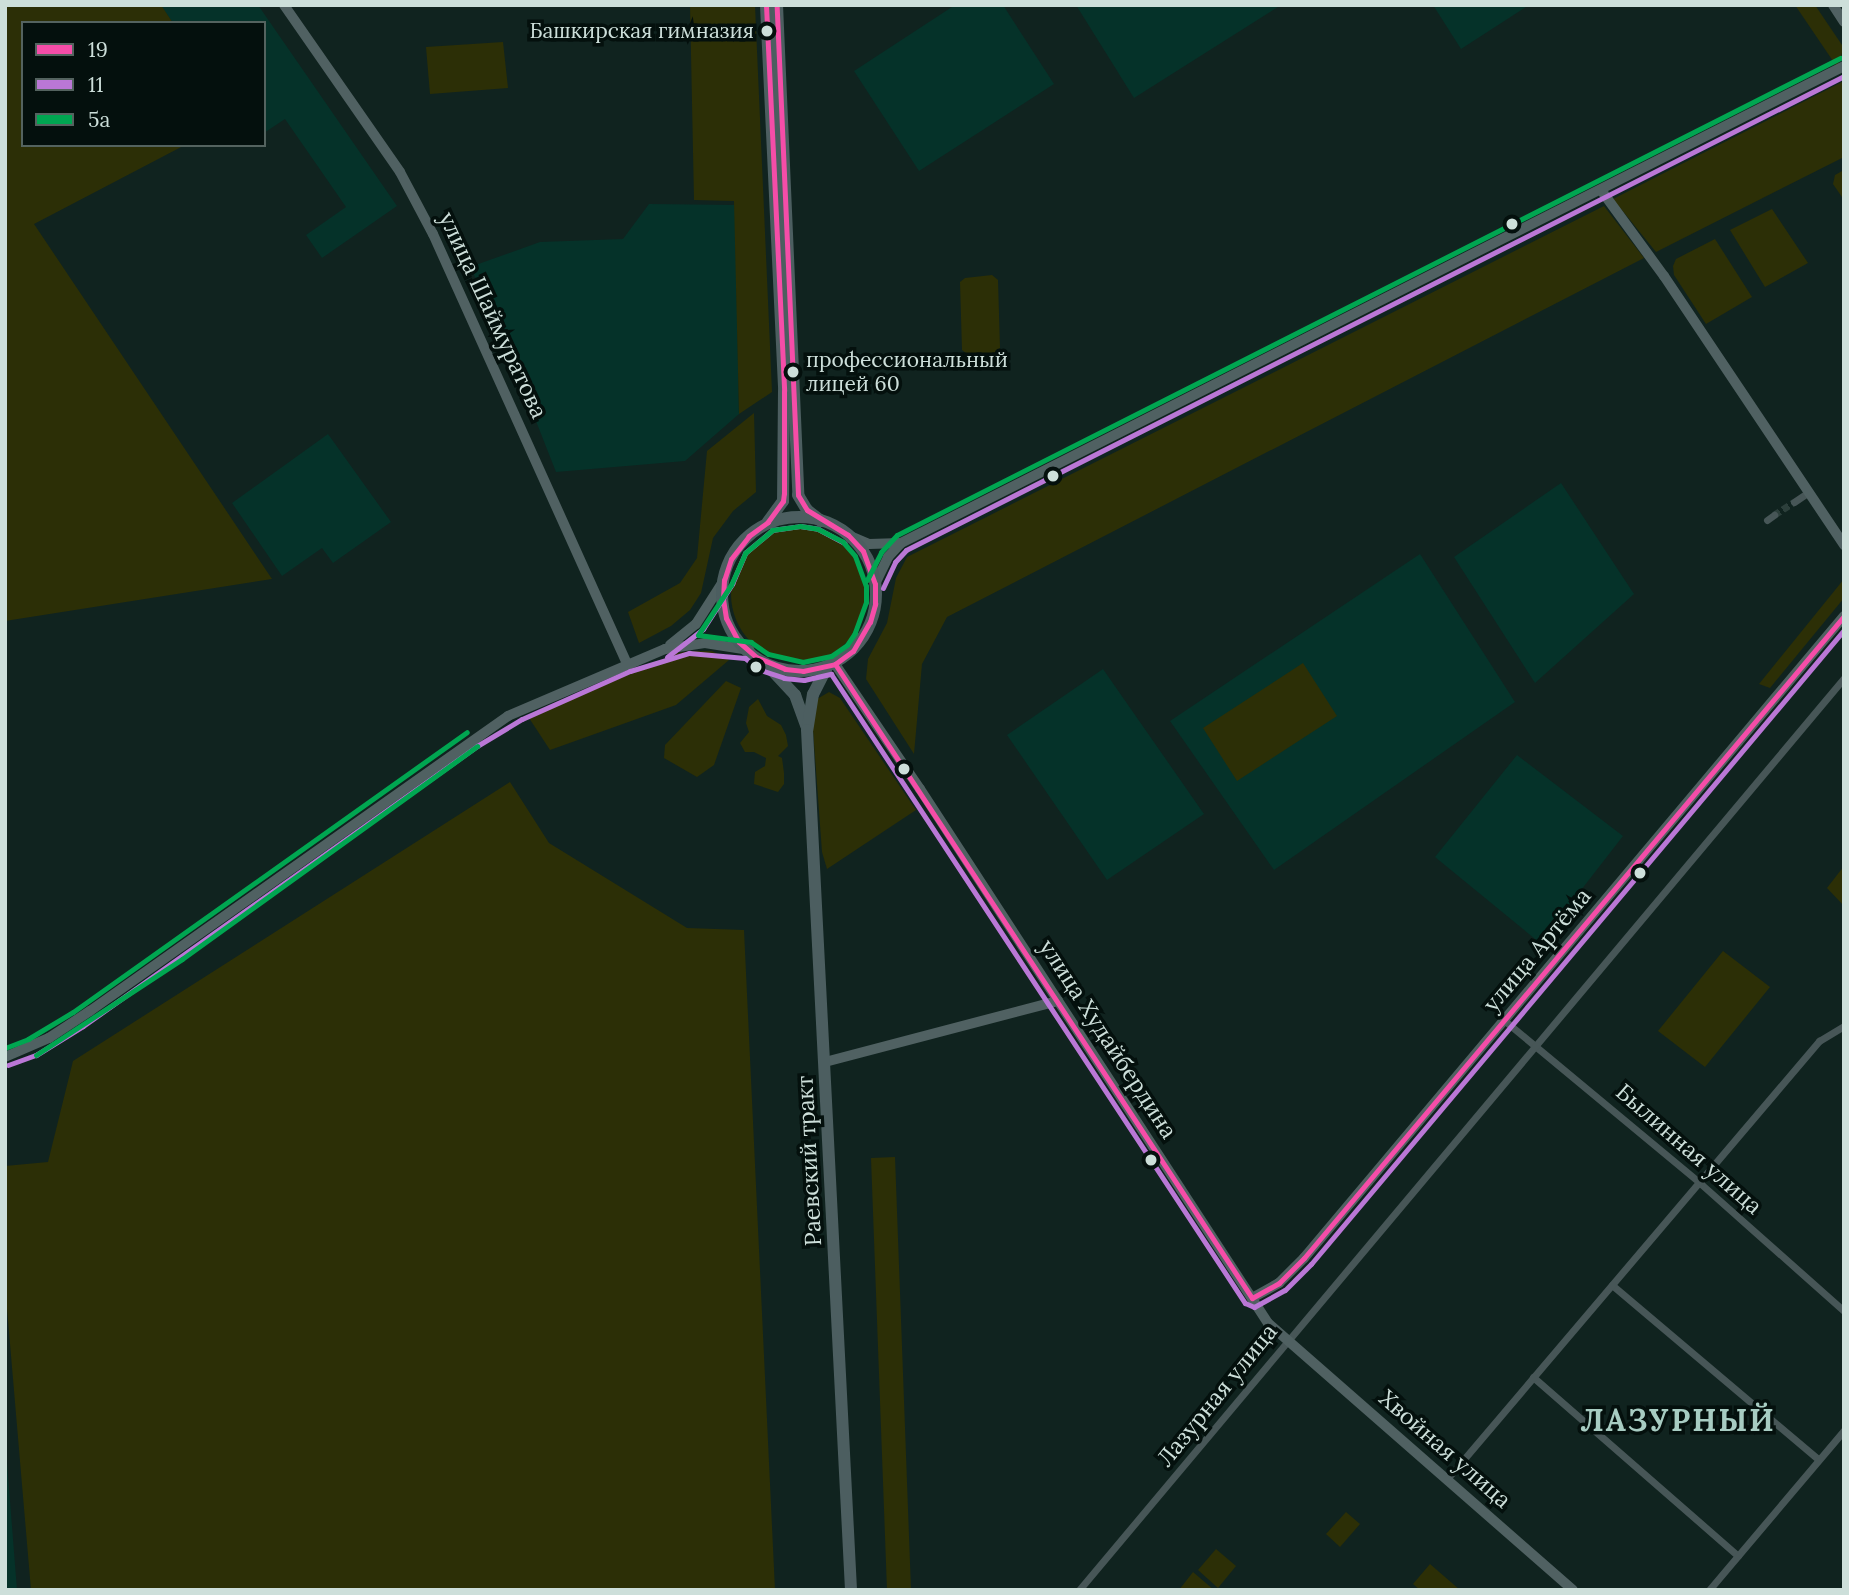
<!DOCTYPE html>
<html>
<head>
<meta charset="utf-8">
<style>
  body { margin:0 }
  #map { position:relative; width:1849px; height:1595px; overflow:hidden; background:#10231f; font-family:Lora,serif }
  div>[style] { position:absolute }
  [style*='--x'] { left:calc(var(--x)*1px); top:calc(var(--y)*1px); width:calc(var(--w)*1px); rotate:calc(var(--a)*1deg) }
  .built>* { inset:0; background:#053229 }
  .green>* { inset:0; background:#2c2f06 }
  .round { border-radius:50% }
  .street-tunnel>* { height:7px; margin-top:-3.5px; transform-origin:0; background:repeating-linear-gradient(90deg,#2c3f3b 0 7px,transparent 0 10.5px) }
  .street>* { height:7px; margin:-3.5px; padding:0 3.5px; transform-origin:3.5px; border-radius:3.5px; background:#475657 }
  .secondary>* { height:10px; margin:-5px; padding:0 5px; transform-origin:5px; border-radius:5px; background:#506162 }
  .primary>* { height:12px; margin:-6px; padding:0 6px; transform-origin:6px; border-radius:6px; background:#4c5e60 }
  .primary>.ring { margin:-6px; padding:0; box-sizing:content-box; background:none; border:12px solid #4c5e60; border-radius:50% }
  .bus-1>* { height:5px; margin:-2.5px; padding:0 2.5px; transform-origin:2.5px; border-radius:2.5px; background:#f54da8 }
  .bus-2>* { height:5px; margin:-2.5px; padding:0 2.5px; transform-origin:2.5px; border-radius:2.5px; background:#ba77d6 }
  .bus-3>* { height:5px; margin:-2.5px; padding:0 2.5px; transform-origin:2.5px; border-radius:2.5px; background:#00a651 }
  .dots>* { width:19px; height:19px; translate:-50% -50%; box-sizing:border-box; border:4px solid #04100d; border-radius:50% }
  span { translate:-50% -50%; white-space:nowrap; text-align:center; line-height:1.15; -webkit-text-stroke:7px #04100d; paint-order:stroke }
  .bus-label { font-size:21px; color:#cddfda }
  .right { translate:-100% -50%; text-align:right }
  .left { translate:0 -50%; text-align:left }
  .street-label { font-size:23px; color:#cddfda }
  .district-label { font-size:30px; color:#a7ccc2; font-weight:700; letter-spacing:2px }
  .frame { position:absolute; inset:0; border:7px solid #cddfda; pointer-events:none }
  .legend { position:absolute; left:21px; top:21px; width:245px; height:126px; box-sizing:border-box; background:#04100d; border:2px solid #54635f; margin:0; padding:9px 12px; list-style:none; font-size:21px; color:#cddfda }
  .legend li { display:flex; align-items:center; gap:14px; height:35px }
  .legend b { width:35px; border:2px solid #54635f }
</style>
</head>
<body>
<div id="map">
  <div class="built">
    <div style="clip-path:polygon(160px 5px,258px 5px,397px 206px,322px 258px,306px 235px,346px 207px,285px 119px,264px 133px,264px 23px,173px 23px)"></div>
    <div style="clip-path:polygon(955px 5px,1003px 5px,1054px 84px,919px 171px,854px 71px)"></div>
    <div style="clip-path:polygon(1076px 5px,1281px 5px,1134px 98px)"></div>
    <div style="clip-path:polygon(1433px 5px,1529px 5px,1461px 49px)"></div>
    <div style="clip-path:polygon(649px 204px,735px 205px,739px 414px,685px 461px,556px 472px,495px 317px,470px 267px,540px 242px,623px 239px)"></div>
    <div style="clip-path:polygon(328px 434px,391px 522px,333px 563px,322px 548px,282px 576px,232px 503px)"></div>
    <div style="clip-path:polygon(1561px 483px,1634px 594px,1535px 683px,1454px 557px)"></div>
    <div style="clip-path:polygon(1420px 554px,1515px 702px,1274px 870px,1170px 721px)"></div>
    <div style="clip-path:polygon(1103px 669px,1204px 814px,1107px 880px,1007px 735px)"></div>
    <div style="clip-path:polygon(1517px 755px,1623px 836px,1540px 943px,1435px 857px)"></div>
    <div style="clip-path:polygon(5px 1437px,17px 1590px,5px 1590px)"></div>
  </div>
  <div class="green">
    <div style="clip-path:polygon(5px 5px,161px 5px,173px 23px,23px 23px,23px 145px,185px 145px,34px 224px,272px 579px,5px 621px)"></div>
    <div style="clip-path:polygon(690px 5px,755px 5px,772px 392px,739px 414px,734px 201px,694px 200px)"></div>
    <div style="clip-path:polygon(1795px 5px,1815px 5px,1844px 48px,1837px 67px)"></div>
    <div style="clip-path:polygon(503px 42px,508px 88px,430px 94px,426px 47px)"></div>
    <div style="clip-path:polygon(1844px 81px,1844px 157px,1656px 252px,1613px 199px)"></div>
    <div style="clip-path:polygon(1844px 170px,1844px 200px,1833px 184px,1835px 175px)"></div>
    <div style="clip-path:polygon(1604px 206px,1644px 258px,947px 617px,922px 664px,914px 754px,866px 679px,868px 659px,887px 623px,896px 578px,907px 557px)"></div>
    <div style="clip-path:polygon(1772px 209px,1808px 263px,1765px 287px,1730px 230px)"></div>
    <div style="clip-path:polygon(1715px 239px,1752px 297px,1706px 324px,1674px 275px,1673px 266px,1676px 259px)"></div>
    <div style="clip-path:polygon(992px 275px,998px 280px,1000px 348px,995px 353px,967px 354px,962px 350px,960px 282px,965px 278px)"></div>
    <div style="clip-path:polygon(754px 413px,756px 492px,733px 511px,713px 538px,701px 593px,690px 610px,671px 626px,639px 643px,628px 612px,680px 583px,697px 558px,707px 451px)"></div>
    <div class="round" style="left:731px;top:526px;width:136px;height:136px"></div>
    <div style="clip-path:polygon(1844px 579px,1844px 598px,1770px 688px,1759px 684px)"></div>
    <div style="clip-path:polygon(691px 651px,712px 651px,729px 660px,676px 705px,550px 750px,529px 718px,677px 653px)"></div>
    <div style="clip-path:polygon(1303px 663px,1337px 716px,1237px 781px,1203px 728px)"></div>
    <div style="clip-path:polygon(726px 681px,741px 688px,714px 765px,697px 777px,664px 758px,665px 745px)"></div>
    <div style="clip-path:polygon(829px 692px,840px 698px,916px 810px,827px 869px,822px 852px,813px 729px,817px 699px)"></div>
    <div style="clip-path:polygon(758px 699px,767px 716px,781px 725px,786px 735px,788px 746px,778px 756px,782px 758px,784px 773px,784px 784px,778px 792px,754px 784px,755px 772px,765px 766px,766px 758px,754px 752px,745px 752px,740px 743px,749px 732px,746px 723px,749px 707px)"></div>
    <div style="clip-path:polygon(510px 782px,549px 843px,687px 928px,744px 930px,775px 1590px,31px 1590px,5px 1285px,5px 1166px,48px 1162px,73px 1061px)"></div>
    <div style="clip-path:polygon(1844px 866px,1844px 906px,1827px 888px)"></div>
    <div style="clip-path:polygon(1723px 951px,1770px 987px,1705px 1067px,1658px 1031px)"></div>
    <div style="clip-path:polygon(895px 1157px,911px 1590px,887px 1590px,871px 1158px)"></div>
    <div style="clip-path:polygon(1346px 1512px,1360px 1524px,1340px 1547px,1326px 1534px)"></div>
    <div style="clip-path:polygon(1216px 1549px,1236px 1566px,1218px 1588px,1198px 1570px)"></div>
    <div style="clip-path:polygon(1430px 1564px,1460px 1590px,1420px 1590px,1413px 1584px)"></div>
    <div style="clip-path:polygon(1193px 1572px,1214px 1590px,1179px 1590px)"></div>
  </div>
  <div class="street-tunnel">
    <div style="--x:1774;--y:515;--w:24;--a:-33"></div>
  </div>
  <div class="street">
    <div style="--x:1794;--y:502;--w:18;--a:-34"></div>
    <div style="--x:1767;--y:520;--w:9;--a:-36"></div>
    <div style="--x:1505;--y:1021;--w:255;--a:39.7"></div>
    <div style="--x:1701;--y:1184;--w:191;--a:41.6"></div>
    <div style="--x:1612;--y:1285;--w:270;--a:40.2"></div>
    <div style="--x:1533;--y:1377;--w:272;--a:41.1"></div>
    <div style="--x:1447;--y:1479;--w:575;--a:-49.66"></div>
    <div style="--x:1819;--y:1041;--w:29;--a:-31"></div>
    <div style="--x:1079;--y:1590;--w:1190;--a:-50.01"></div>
    <div style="--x:1709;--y:1590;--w:209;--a:-49.8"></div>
  </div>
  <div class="secondary">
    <div style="--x:284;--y:5;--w:203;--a:55.2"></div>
    <div style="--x:400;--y:172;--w:70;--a:62"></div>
    <div style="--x:433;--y:234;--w:471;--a:65.7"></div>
    <div style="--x:1833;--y:5;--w:20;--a:57"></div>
    <div style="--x:1601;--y:190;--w:107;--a:53.8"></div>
    <div style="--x:1664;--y:276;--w:324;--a:56.2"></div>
    <div style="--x:848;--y:535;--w:23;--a:23"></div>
    <div style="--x:869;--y:544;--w:32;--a:-2"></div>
    <div style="--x:901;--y:543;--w:1057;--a:-26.83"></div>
    <div style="--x:875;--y:584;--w:30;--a:-64"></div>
    <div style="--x:888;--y:557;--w:19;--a:-47"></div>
    <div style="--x:670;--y:645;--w:33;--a:-39"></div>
    <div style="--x:696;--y:624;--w:52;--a:-57.5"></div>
    <div style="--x:835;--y:664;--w:151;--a:55.8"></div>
    <div style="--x:920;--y:789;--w:637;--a:56.91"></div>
    <div style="--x:1268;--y:1323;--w:405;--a:41.2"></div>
    <div style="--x:5;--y:1057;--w:48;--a:-23.4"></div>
    <div style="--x:49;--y:1038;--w:49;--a:-33.4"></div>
    <div style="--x:90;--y:1011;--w:512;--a:-35.21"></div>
    <div style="--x:508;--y:716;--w:171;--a:-23.1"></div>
    <div style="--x:665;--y:649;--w:40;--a:-8.5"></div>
    <div style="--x:705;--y:643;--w:45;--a:9"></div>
    <div style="--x:825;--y:1062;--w:241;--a:-14.7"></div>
    <div style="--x:1252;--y:1298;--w:31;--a:-29"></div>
    <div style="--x:1279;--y:1283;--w:35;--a:-45"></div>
    <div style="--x:1304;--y:1258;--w:839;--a:-49.93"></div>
  </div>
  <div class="primary">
    <div style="--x:766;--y:5;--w:386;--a:87.3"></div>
    <div style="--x:784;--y:391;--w:110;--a:90.5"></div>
    <div style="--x:783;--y:501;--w:26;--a:126"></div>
    <div style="--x:777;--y:5;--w:490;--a:87.5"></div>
    <div style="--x:798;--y:495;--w:17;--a:59"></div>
    <div style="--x:807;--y:510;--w:18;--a:38"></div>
    <div class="ring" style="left:722px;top:517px;width:142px;height:142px"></div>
    <div style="--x:768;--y:666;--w:40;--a:47"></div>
    <div style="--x:795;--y:695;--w:33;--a:70"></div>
    <div style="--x:827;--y:667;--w:30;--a:117"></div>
    <div style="--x:813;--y:694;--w:36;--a:99"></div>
    <div style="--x:807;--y:730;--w:861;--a:87.07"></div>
  </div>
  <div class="bus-1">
    <div style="--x:766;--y:5;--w:386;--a:87.3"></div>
    <div style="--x:784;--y:391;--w:102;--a:90"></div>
    <div style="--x:784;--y:493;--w:8;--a:97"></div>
    <div style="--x:783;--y:501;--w:26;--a:126"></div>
    <div style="--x:768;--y:522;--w:24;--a:144"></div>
    <div style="--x:749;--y:536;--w:29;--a:128"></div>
    <div style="--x:731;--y:559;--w:22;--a:108"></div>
    <div style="--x:724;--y:580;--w:19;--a:93"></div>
    <div style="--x:723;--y:599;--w:19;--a:81"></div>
    <div style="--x:726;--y:618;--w:27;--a:62"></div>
    <div style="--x:739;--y:642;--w:23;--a:41"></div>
    <div style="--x:756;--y:657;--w:31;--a:22"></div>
    <div style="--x:785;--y:669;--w:18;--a:6"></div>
    <div style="--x:803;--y:671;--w:33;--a:-12"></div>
    <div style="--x:835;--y:664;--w:22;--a:-36"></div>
    <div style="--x:853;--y:651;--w:34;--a:-60"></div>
    <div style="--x:870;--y:622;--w:19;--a:-74"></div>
    <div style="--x:875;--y:604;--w:20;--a:-90"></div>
    <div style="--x:875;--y:584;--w:35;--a:-110"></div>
    <div style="--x:863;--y:551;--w:22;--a:-133"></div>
    <div style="--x:848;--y:535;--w:48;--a:-148.6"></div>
    <div style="--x:807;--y:510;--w:17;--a:-121"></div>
    <div style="--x:798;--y:495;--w:490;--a:-92.5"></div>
    <div style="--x:835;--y:664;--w:759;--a:56.67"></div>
    <div style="--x:1252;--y:1298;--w:31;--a:-29"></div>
    <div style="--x:1279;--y:1283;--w:35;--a:-45"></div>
    <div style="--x:1304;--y:1258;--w:839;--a:-49.93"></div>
  </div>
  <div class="bus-2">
    <div style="--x:883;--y:588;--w:29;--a:-65"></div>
    <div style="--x:895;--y:562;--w:16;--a:-47"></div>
    <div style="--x:906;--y:550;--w:1051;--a:-26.81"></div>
    <div style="--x:667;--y:657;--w:46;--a:-37.9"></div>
    <div style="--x:703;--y:629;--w:54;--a:-57.2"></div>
    <div style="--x:732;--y:584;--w:34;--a:-67"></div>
    <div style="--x:745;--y:553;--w:35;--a:-40"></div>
    <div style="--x:772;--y:530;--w:28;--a:-8"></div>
    <div style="--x:800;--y:526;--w:18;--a:9"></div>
    <div style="--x:818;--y:529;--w:30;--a:28"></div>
    <div style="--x:8;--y:1065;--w:30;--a:-20"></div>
    <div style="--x:36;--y:1055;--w:55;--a:-31.7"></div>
    <div style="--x:83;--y:1026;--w:483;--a:-35.4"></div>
    <div style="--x:477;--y:746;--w:52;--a:-31"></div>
    <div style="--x:522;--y:719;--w:118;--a:-24"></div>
    <div style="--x:630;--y:671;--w:62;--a:-17"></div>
    <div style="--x:689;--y:653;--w:56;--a:5.1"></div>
    <div style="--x:745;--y:658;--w:19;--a:39"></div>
    <div style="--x:760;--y:670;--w:25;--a:18"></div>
    <div style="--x:784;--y:678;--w:20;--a:6"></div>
    <div style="--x:804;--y:680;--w:28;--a:-13"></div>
    <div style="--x:831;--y:674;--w:753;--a:56.65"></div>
    <div style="--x:1245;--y:1303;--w:10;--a:24"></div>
    <div style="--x:1254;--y:1307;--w:35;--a:-29"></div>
    <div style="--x:1285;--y:1290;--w:37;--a:-45"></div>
    <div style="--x:1311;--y:1264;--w:828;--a:-49.95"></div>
  </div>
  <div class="bus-3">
    <div style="--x:800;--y:526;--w:18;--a:9"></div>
    <div style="--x:818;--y:529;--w:28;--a:27"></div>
    <div style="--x:843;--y:542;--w:18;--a:49"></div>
    <div style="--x:855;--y:556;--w:32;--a:70"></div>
    <div style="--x:866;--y:586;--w:16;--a:90"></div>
    <div style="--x:866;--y:602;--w:33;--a:110"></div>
    <div style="--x:855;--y:633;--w:14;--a:124"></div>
    <div style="--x:847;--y:645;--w:19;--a:145"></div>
    <div style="--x:831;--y:656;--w:29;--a:168"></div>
    <div style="--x:803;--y:662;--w:36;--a:-167"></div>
    <div style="--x:768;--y:654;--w:21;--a:-145"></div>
    <div style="--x:751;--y:642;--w:53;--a:-172.5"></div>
    <div style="--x:698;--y:635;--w:60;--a:-56.6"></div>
    <div style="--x:731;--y:585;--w:35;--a:-66"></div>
    <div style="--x:745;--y:553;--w:35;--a:-40"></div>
    <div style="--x:772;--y:530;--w:28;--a:-8"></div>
    <div style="--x:867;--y:580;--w:31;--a:-63"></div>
    <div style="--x:881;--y:552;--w:23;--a:-47"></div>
    <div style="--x:897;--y:535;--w:1057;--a:-26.83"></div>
    <div style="--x:5;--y:1048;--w:25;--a:-21"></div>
    <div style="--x:28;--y:1039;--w:52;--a:-31"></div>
    <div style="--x:73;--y:1012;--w:483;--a:-35.4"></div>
    <div style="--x:36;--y:1055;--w:175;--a:-33.3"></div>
    <div style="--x:182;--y:959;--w:364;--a:-35.8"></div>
  </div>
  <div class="dots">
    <div style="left:767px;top:31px;background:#cddfda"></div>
    <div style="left:1512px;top:224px;background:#cddfda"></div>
    <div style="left:793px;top:372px;background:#cddfda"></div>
    <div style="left:1053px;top:476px;background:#cddfda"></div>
    <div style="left:756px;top:667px;background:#cddfda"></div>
    <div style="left:904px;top:769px;background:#cddfda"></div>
    <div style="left:1640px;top:873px;background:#cddfda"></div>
    <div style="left:1151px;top:1160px;background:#cddfda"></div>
  </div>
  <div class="bus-label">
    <span class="right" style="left:754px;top:31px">Башкирская гимназия</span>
    <span class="left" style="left:806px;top:372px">профессиональный<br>лицей 60</span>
  </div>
  <div class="street-label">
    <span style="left:493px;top:315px;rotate:65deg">улица Шаймуратова</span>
    <span style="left:1537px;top:950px;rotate:-50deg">улица Артёма</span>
    <span style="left:1108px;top:1039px;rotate:57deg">улица Худайбердина</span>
    <span style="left:1689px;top:1149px;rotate:41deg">Былинная улица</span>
    <span style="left:809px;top:1161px;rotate:-93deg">Раевский тракт</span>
    <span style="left:1217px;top:1395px;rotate:-51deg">Лазурная улица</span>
    <span style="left:1445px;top:1449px;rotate:41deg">Хвойная улица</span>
  </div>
  <div class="district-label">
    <span style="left:1678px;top:1420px">ЛАЗУРНЫЙ</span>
  </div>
  <div class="frame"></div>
  <ul class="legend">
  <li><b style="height:9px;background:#f54da8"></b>19</li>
  <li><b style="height:9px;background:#ba77d6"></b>11</li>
  <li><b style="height:9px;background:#00a651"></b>5а</li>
  </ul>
</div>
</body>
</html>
